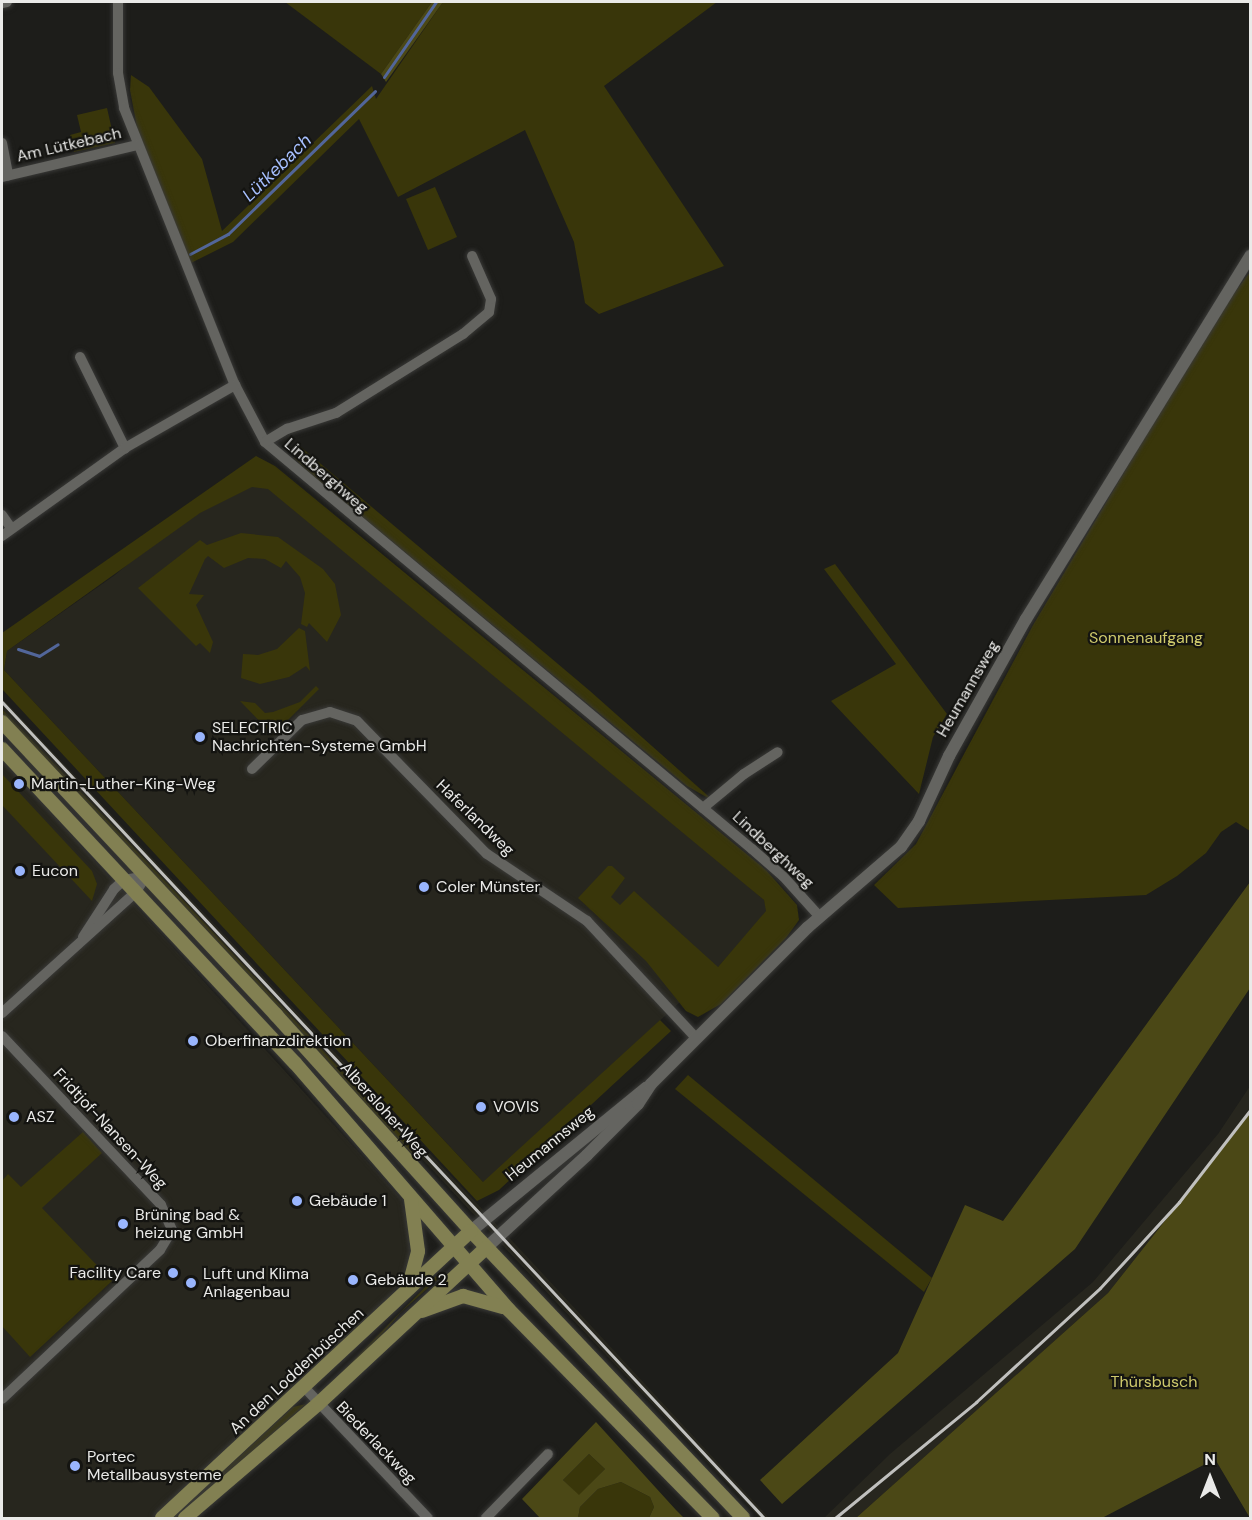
<!DOCTYPE html>
<html>
<head>
<meta charset="utf-8">
<style>
  body { margin:0 }
  #map { position:relative; width:1252px; height:1520px; overflow:hidden; background:#1d1d1a; font-family:"DM Sans",sans-serif }
  div>[style] { position:absolute }
  [style*='--x'] { left:calc(var(--x)*1px); top:calc(var(--y)*1px); width:calc(var(--w)*1px); rotate:calc(var(--a)*1deg) }
  .built>* { inset:0; background:#27261e }
  .green>* { inset:0; background:#39360a }
  .forest>* { inset:0; background:#4b4816 }
  .stream>* { height:3px; margin:-1.5px; padding:0 1.5px; transform-origin:1.5px; border-radius:1.5px; background:#52669a }
  .roads { filter:drop-shadow(0 0 2px #393937) drop-shadow(0 0 2px #393937) }
  .minor>* { height:10px; margin:-5px; padding:0 5px; transform-origin:5px; border-radius:5px; background:#646460 }
  .tertiary>* { height:12px; margin:-6px; padding:0 6px; transform-origin:6px; border-radius:6px; background:#646460 }
  .secondary>* { height:14px; margin:-7px; padding:0 7px; transform-origin:7px; border-radius:7px; background:#828052 }
  .rail>* { height:3px; margin:-1.5px; padding:0 1.5px; transform-origin:1.5px; border-radius:1.5px; background:#c0c0be }
  .dots>* { width:16px; height:16px; translate:-50% -50%; box-sizing:border-box; border:3px solid #141411; border-radius:50% }
  span { translate:-50% -50%; white-space:nowrap; text-align:center; line-height:1.15; -webkit-text-stroke:4.5px #141411; paint-order:stroke }
  .street-label { font-size:16px; color:#eaeae8 }
  .park-label { font-size:16px; color:#cfca6c }
  .poi-label { font-size:16px; color:#eaeae8 }
  .left { translate:0 -50%; text-align:left }
  .right { translate:-100% -50%; text-align:right }
  .water-label { font-size:18px; color:#a6bffe; font-style:italic }
  .frame { position:absolute; inset:0; border:3px solid #eaeae8; pointer-events:none }
  .north { position:absolute; left:1180px; top:1448px; width:60px; height:60px; -webkit-text-stroke:4px #141411; paint-order:stroke; rotate:0deg; font-size:16px; font-weight:700; line-height:24px; text-align:center; color:#eaeae8 }
  .north::after { content:''; display:block; margin:auto; width:21px; height:27px; background:#eaeae8; clip-path:polygon(50% 0,100% 100%,50% 72%,0 100%) }
</style>
</head>
<body>
<div id="map">
  <div class="built">
    <div style="clip-path:polygon(256px 456px,764px 900px,767px 911px,718px 967px,484px 1183px,4px 670px,7px 651px,115px 575px)"></div>
    <div style="clip-path:polygon(2px 698px,531px 1261px,769px 1518px,760px 1518px,521px 1265px,2px 709px)"></div>
    <div style="clip-path:polygon(2px 759px,401px 1199px,409px 1227px,410px 1259px,390px 1300px,153px 1518px,2px 1518px)"></div>
    <div style="clip-path:polygon(1250px 1086px,1250px 1113px,1108px 1293px,856px 1518px,824px 1518px,890px 1454px,1093px 1282px,1218px 1134px)"></div>
  </div>
  <div class="green">
    <div style="clip-path:polygon(285px 2px,432px 2px,381px 74px)"></div>
    <div style="clip-path:polygon(443px 2px,717px 2px,604px 86px,724px 266px,599px 314px,585px 303px,574px 242px,525px 130px,398px 197px,359px 119px,233px 242px,191px 263px,139px 138px,130px 90px,131px 75px,149px 87px,202px 159px,222px 231px,372px 86px,376px 99px)"></div>
    <div style="clip-path:polygon(107px 108px,115px 143px,74px 152px,70px 135px,81px 132px,77px 115px)"></div>
    <div style="clip-path:polygon(435px 187px,457px 237px,428px 250px,406px 199px)"></div>
    <div style="clip-path:polygon(1250px 272px,1250px 831px,1236px 822px,1221px 832px,1206px 853px,1177px 876px,1146px 895px,898px 908px,874px 885px,916px 844px,1033px 625px,1219px 313px)"></div>
    <div style="clip-path:polygon(296px 443px,590px 691px,715px 802px,687px 786px,313px 476px,294px 458px)"></div>
    <div style="clip-path:polygon(256px 456px,275px 466px,766px 870px,797px 905px,799px 920px,786px 938px,721px 1004px,698px 1017px,686px 1011px,646px 961px,578px 898px,608px 866px,612px 866px,625px 878px,611px 897px,620px 905px,634px 891px,718px 967px,766px 911px,764px 900px,268px 489px,252px 487px,200px 513px,7px 651px,4px 670px,483px 1182px,660px 1020px,671px 1031px,499px 1190px,477px 1201px,2px 689px,2px 633px)"></div>
    <div style="clip-path:polygon(241px 533px,278px 537px,323px 569px,335px 584px,341px 615px,327px 642px,309px 623px,307px 627px,301px 624px,305px 593px,300px 577px,286px 561px,281px 568px,265px 559px,248px 558px,224px 568px,208px 556px,205px 559px,189px 594px,204px 595px,196px 605px,213px 642px,210px 653px,200px 643px,196px 646px,138px 588px,200px 540px,207px 545px)"></div>
    <div style="clip-path:polygon(835px 564px,947px 714px,933px 737px,919px 794px,831px 701px,896px 664px,824px 569px)"></div>
    <div style="clip-path:polygon(299px 628px,305px 631px,310px 671px,306px 666px,289px 677px,260px 684px,241px 678px,243px 654px,258px 655px,277px 649px)"></div>
    <div style="clip-path:polygon(316px 686px,319px 689px,273px 735px,240px 701px,255px 703px,265px 713px,273px 712px,300px 702px)"></div>
    <div style="clip-path:polygon(2px 709px,182px 899px,416px 1151px,412px 1154px,2px 714px)"></div>
    <div style="clip-path:polygon(2px 774px,92px 871px,97px 884px,92px 901px,2px 805px)"></div>
    <div style="clip-path:polygon(688px 1075px,932px 1278px,924px 1292px,675px 1089px)"></div>
    <div style="clip-path:polygon(83px 1132px,102px 1153px,42px 1208px,112px 1281px,30px 1357px,2px 1326px,2px 1181px,8px 1174px,21px 1187px)"></div>
    <div style="clip-path:polygon(436px 1276px,438px 1279px,401px 1312px,368px 1351px,332px 1382px)"></div>
    <div style="clip-path:polygon(306px 1404px,178px 1518px,172px 1518px,293px 1407px)"></div>
    <div style="clip-path:polygon(589px 1454px,605px 1469px,579px 1496px,563px 1480px)"></div>
    <div style="clip-path:polygon(621px 1482px,650px 1497px,654px 1507px,649px 1518px,578px 1518px,580px 1507px,598px 1489px)"></div>
  </div>
  <div class="forest">
    <div style="clip-path:polygon(432px 2px,443px 2px,386px 82px,381px 74px)"></div>
    <div style="clip-path:polygon(1250px 882px,1250px 988px,1075px 1249px,782px 1504px,760px 1480px,898px 1353px,965px 1205px,1003px 1221px)"></div>
    <div style="clip-path:polygon(1250px 1113px,1250px 1518px,1215px 1459px,1102px 1518px,856px 1518px,1108px 1293px)"></div>
    <div style="clip-path:polygon(evenodd,596px 1422px,676px 1510px,684px 1518px,649px 1518px,654px 1507px,650px 1497px,621px 1482px,598px 1489px,580px 1507px,578px 1518px,540px 1518px,522px 1499px,596px 1422px,589px 1454px,605px 1469px,579px 1495px,563px 1480px,589px 1454px)"></div>
  </div>
  <div class="stream">
    <div style="--x:384;--y:77;--w:91;--a:-55.3"></div>
    <div style="--x:190;--y:254;--w:43;--a:-27.8"></div>
    <div style="--x:228;--y:234;--w:205;--a:-44.2"></div>
    <div style="--x:18;--y:649;--w:22;--a:18"></div>
    <div style="--x:39;--y:656;--w:22;--a:-32"></div>
  </div>
  <div class="roads">
    <div class="minor">
      <div style="--x:118;--y:2;--w:71;--a:90"></div>
      <div style="--x:118;--y:73;--w:36;--a:80"></div>
      <div style="--x:124;--y:108;--w:298;--a:68.2"></div>
      <div style="--x:235;--y:385;--w:64;--a:62.2"></div>
      <div style="--x:265;--y:442;--w:635;--a:39.89"></div>
      <div style="--x:752;--y:849;--w:41;--a:41.1"></div>
      <div style="--x:783;--y:876;--w:55;--a:47.9"></div>
      <div style="--x:2;--y:3;--w:5;--a:-11"></div>
      <div style="--x:2;--y:143;--w:33;--a:79"></div>
      <div style="--x:2;--y:177;--w:139;--a:-13.3"></div>
      <div style="--x:80;--y:357;--w:102;--a:63.7"></div>
      <div style="--x:265;--y:442;--w:26;--a:-31"></div>
      <div style="--x:287;--y:429;--w:52;--a:-18.1"></div>
      <div style="--x:336;--y:413;--w:150;--a:-31.9"></div>
      <div style="--x:463;--y:334;--w:34;--a:-40"></div>
      <div style="--x:489;--y:312;--w:13;--a:-81"></div>
      <div style="--x:491;--y:299;--w:47;--a:-113.8"></div>
      <div style="--x:2;--y:515;--w:16;--a:55"></div>
      <div style="--x:2;--y:536;--w:151;--a:-35.6"></div>
      <div style="--x:125;--y:448;--w:127;--a:-29.8"></div>
      <div style="--x:252;--y:769;--w:70;--a:-44.4"></div>
      <div style="--x:302;--y:720;--w:29;--a:-16"></div>
      <div style="--x:330;--y:712;--w:28;--a:18"></div>
      <div style="--x:357;--y:721;--w:186;--a:45.7"></div>
      <div style="--x:487;--y:854;--w:120;--a:33.8"></div>
      <div style="--x:587;--y:921;--w:161;--a:47"></div>
      <div style="--x:703;--y:808;--w:53;--a:-39.7"></div>
      <div style="--x:744;--y:774;--w:40;--a:-32.9"></div>
      <div style="--x:83;--y:937;--w:57;--a:-57.1"></div>
      <div style="--x:114;--y:889;--w:13;--a:-42"></div>
      <div style="--x:124;--y:880;--w:22;--a:-10"></div>
      <div style="--x:2;--y:1013;--w:179;--a:-42.1"></div>
      <div style="--x:135;--y:893;--w:20;--a:-57"></div>
      <div style="--x:2;--y:1036;--w:232;--a:46.7"></div>
      <div style="--x:161;--y:1205;--w:27;--a:66"></div>
      <div style="--x:172;--y:1230;--w:23;--a:121"></div>
      <div style="--x:160;--y:1250;--w:217;--a:136.7"></div>
      <div style="--x:304;--y:1387;--w:180;--a:46.6"></div>
      <div style="--x:486;--y:1518;--w:89;--a:-45.9"></div>
    </div>
    <div class="tertiary">
      <div style="--x:471;--y:1231;--w:226;--a:-39.3"></div>
      <div style="--x:486;--y:1248;--w:137;--a:-42.6"></div>
      <div style="--x:587;--y:1155;--w:72;--a:-45"></div>
      <div style="--x:638;--y:1104;--w:24;--a:-57"></div>
      <div style="--x:651;--y:1084;--w:221;--a:-45"></div>
      <div style="--x:807;--y:928;--w:124;--a:-40.8"></div>
      <div style="--x:901;--y:847;--w:32;--a:-55"></div>
      <div style="--x:919;--y:821;--w:72;--a:-65.2"></div>
      <div style="--x:949;--y:756;--w:157;--a:-60.7"></div>
      <div style="--x:1026;--y:619;--w:427;--a:-58.3"></div>
    </div>
    <div class="secondary">
      <div style="--x:2;--y:722;--w:401;--a:46.9"></div>
      <div style="--x:276;--y:1015;--w:291;--a:47.9"></div>
      <div style="--x:471;--y:1231;--w:395;--a:46.5"></div>
      <div style="--x:2;--y:749;--w:429;--a:47"></div>
      <div style="--x:295;--y:1063;--w:327;--a:49.1"></div>
      <div style="--x:509;--y:1310;--w:291;--a:45.6"></div>
      <div style="--x:408;--y:1289;--w:39;--a:-75"></div>
      <div style="--x:418;--y:1251;--w:52;--a:-97.7"></div>
      <div style="--x:422;--y:1311;--w:44;--a:-20.1"></div>
      <div style="--x:463;--y:1296;--w:41;--a:15.4"></div>
      <div style="--x:162;--y:1518;--w:422;--a:-42.9"></div>
      <div style="--x:185;--y:1518;--w:175;--a:-40.6"></div>
      <div style="--x:318;--y:1404;--w:229;--a:-42.9"></div>
    </div>
  </div>
  <div class="rail">
    <div style="--x:2;--y:702;--w:1116;--a:46.96"></div>
    <div style="--x:835;--y:1518;--w:183;--a:-39.4"></div>
    <div style="--x:976;--y:1402;--w:168;--a:-42.6"></div>
    <div style="--x:1100;--y:1288;--w:117;--a:-47.4"></div>
    <div style="--x:1179;--y:1202;--w:116;--a:-52.3"></div>
  </div>
  <div class="dots">
    <div style="left:200px;top:737px;background:#99b5fd"></div>
    <div style="left:19px;top:784px;background:#99b5fd"></div>
    <div style="left:20px;top:871px;background:#99b5fd"></div>
    <div style="left:424px;top:887px;background:#99b5fd"></div>
    <div style="left:193px;top:1041px;background:#99b5fd"></div>
    <div style="left:481px;top:1107px;background:#99b5fd"></div>
    <div style="left:14px;top:1117px;background:#99b5fd"></div>
    <div style="left:297px;top:1201px;background:#99b5fd"></div>
    <div style="left:123px;top:1224px;background:#99b5fd"></div>
    <div style="left:173px;top:1273px;background:#99b5fd"></div>
    <div style="left:353px;top:1280px;background:#99b5fd"></div>
    <div style="left:191px;top:1283px;background:#99b5fd"></div>
    <div style="left:75px;top:1466px;background:#99b5fd"></div>
  </div>
  <div class="street-label">
    <span style="left:69px;top:145px;rotate:-13deg">Am Lütkebach</span>
    <span style="left:326px;top:476px;rotate:41deg">Lindberghweg</span>
    <span style="left:968px;top:689px;rotate:-60deg">Heumannsweg</span>
    <span style="left:475px;top:818px;rotate:44deg">Haferlandweg</span>
    <span style="left:773px;top:850px;rotate:43deg">Lindberghweg</span>
    <span style="left:384px;top:1110px;rotate:48deg">Albersloher Weg</span>
    <span style="left:110px;top:1129px;rotate:47deg">Fridtjof-Nansen-Weg</span>
    <span style="left:550px;top:1144px;rotate:-39deg">Heumannsweg</span>
    <span style="left:297px;top:1371px;rotate:-43deg">An den Loddenbüschen</span>
    <span style="left:376px;top:1443px;rotate:46deg">Biederlackweg</span>
  </div>
  <div class="park-label">
    <span style="left:1146px;top:638px">Sonnenaufgang</span>
    <span style="left:1154px;top:1382px">Thürsbusch</span>
  </div>
  <div class="poi-label">
    <span class="left" style="left:212px;top:737px">SELECTRIC<br>Nachrichten-Systeme GmbH</span>
    <span class="left" style="left:31px;top:784px">Martin-Luther-King-Weg</span>
    <span class="left" style="left:32px;top:871px">Eucon</span>
    <span class="left" style="left:436px;top:887px">Coler Münster</span>
    <span class="left" style="left:205px;top:1041px">Oberfinanzdirektion</span>
    <span class="left" style="left:493px;top:1107px">VOVIS</span>
    <span class="left" style="left:26px;top:1117px">ASZ</span>
    <span class="left" style="left:309px;top:1201px">Gebäude 1</span>
    <span class="left" style="left:135px;top:1224px">Brüning bad &amp;<br>heizung GmbH</span>
    <span class="right" style="left:161px;top:1273px">Facility Care</span>
    <span class="left" style="left:203px;top:1283px">Luft und Klima<br>Anlagenbau</span>
    <span class="left" style="left:365px;top:1280px">Gebäude 2</span>
    <span class="left" style="left:87px;top:1466px">Portec<br>Metallbausysteme</span>
  </div>
  <div class="water-label">
    <span style="left:277px;top:168px;rotate:-44deg">Lütkebach</span>
  </div>
  <div class="frame"></div>
  <div class="north">N</div>
</div>
</body>
</html>
